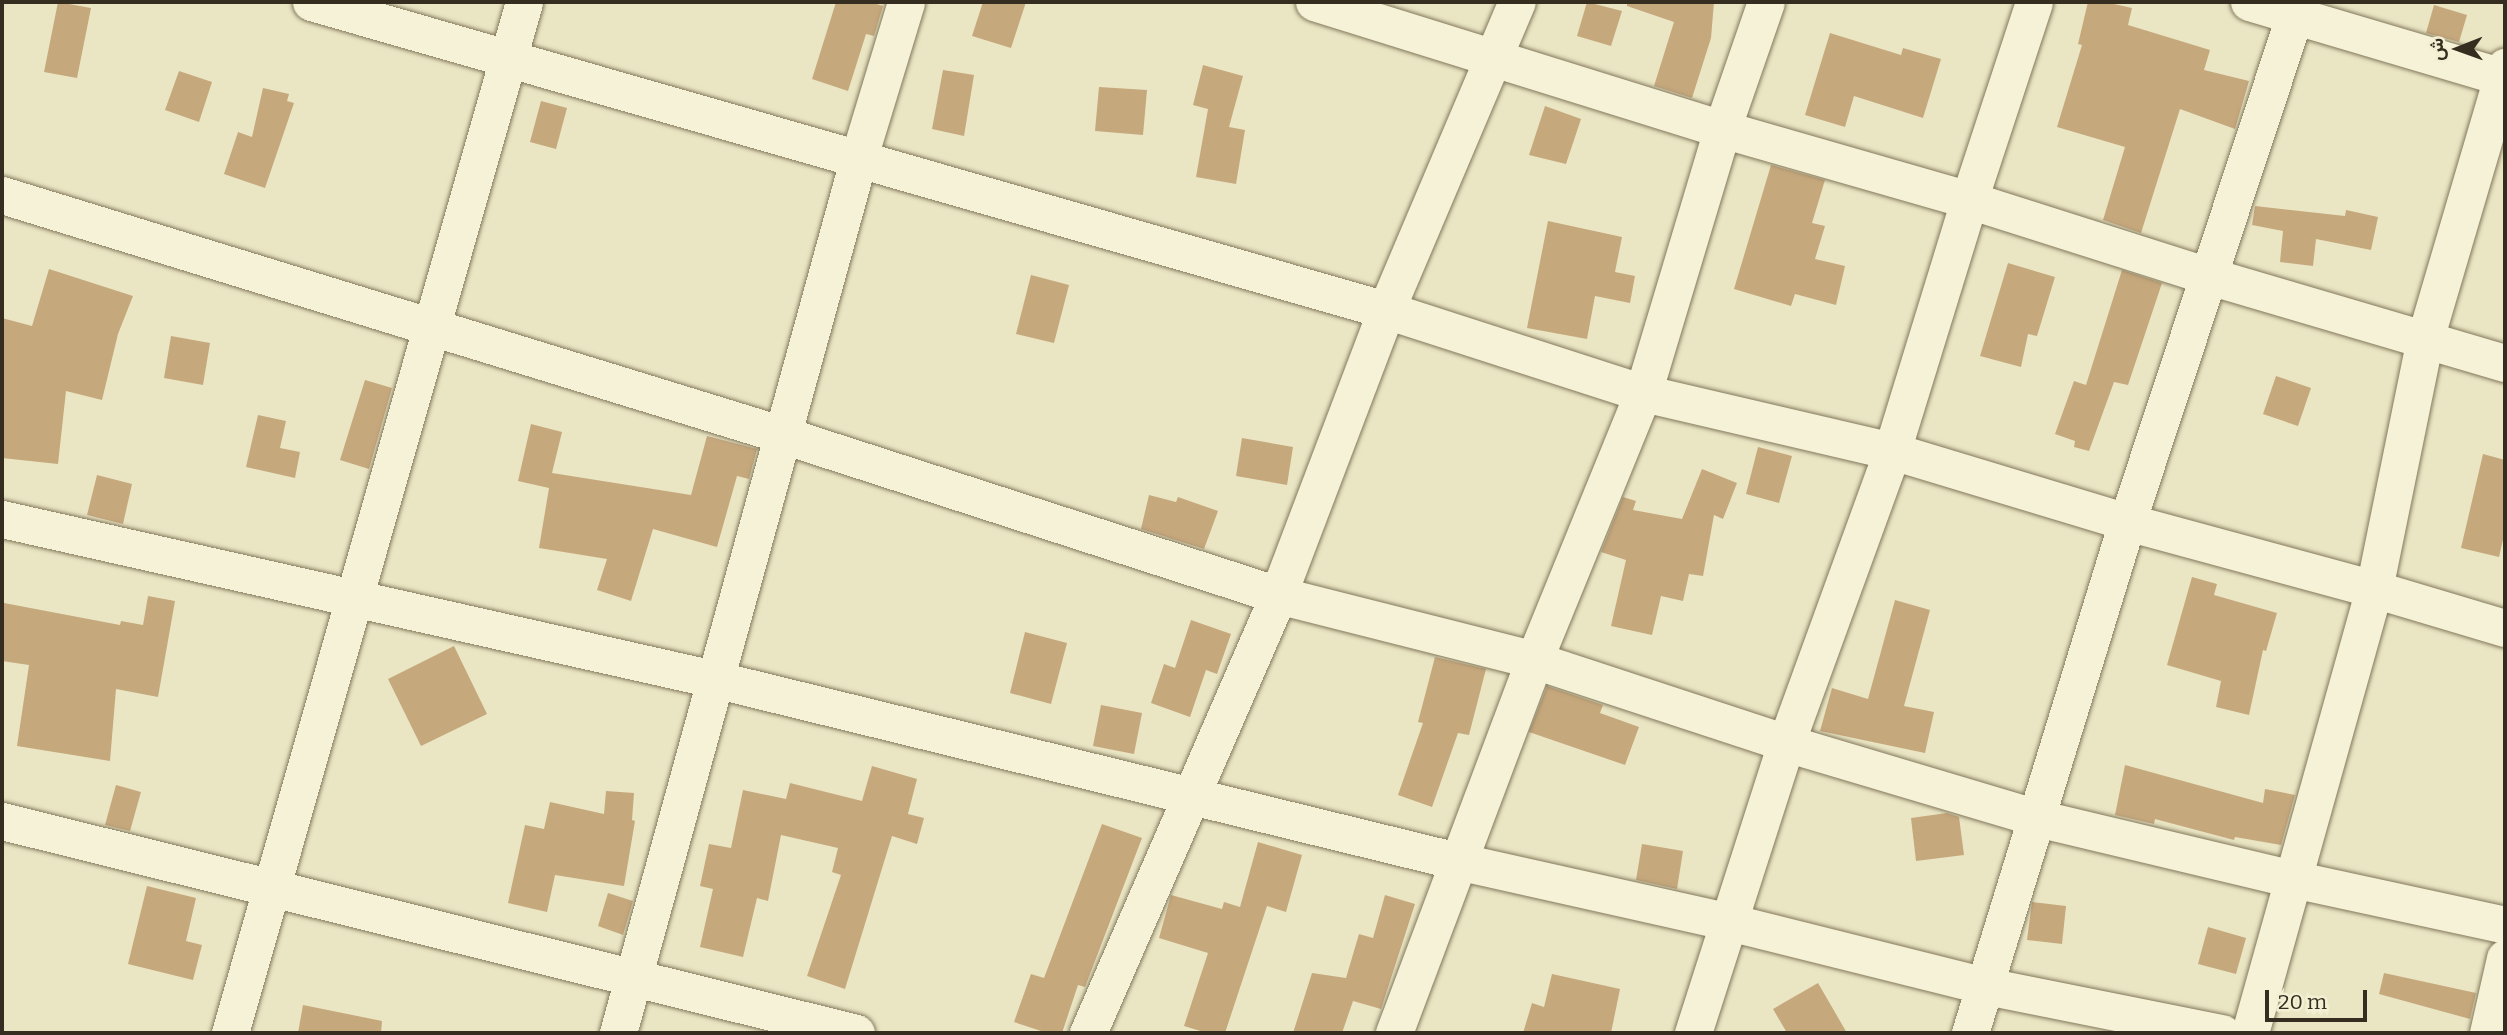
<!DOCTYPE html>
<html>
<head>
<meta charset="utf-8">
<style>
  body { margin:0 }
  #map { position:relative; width:2507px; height:1035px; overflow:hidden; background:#eae6c4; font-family:Bitter,Vazirmatn,serif }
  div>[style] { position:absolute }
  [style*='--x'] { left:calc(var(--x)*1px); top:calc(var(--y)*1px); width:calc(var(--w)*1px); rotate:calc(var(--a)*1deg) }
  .building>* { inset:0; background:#c6a87d }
  .roads { filter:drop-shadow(0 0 2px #83785c) drop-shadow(0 0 2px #83785c) }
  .street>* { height:37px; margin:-18.5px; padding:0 18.5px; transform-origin:18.5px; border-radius:18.5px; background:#f6f2d7 }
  span { translate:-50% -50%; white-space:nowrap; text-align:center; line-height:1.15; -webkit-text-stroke:5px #f2efd3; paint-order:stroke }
  .frame { position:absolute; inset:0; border:4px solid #352d1f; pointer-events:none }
  .north { position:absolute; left:2423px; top:14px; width:70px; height:70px; -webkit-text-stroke:5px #f2efd3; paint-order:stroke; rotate:269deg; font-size:19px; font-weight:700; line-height:28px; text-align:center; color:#352d1f }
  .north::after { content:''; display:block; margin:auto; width:24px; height:32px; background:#352d1f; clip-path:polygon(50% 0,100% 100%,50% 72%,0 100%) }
  .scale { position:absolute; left:2265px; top:990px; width:102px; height:32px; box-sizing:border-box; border:4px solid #352d1f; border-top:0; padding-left:9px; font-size:21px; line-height:24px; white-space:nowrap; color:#352d1f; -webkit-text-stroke:5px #f2efd3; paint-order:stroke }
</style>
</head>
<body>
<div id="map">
  <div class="building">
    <div style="clip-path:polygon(58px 2px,91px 8px,77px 78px,44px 72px)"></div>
    <div style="clip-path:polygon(836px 2px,870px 2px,883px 6px,874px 36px,866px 34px,848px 91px,812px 79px)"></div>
    <div style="clip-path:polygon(983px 2px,1026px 2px,1011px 48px,972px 36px)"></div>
    <div style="clip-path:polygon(1587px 2px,1622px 11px,1611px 46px,1577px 36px)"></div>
    <div style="clip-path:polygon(1627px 2px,1714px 2px,1711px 38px,1692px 98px,1654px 86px,1674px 22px,1627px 6px)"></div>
    <div style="clip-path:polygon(2088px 2px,2105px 2px,2132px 8px,2128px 25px,2210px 50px,2204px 70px,2249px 81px,2235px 129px,2180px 109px,2141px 233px,2103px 220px,2125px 147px,2057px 127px,2082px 45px,2078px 44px)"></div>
    <div style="clip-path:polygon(2434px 5px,2467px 15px,2459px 42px,2426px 33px)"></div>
    <div style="clip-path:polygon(1830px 33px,1901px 55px,1903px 48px,1941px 59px,1923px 118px,1854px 96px,1845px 127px,1805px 115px)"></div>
    <div style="clip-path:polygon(1203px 65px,1243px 76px,1229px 127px,1245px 130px,1236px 184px,1196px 177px,1208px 109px,1193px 105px)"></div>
    <div style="clip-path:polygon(943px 70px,974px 75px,964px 136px,932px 129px)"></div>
    <div style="clip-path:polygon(179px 71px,212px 82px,199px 122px,165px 110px)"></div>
    <div style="clip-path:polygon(1099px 87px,1147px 90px,1143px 135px,1095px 131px)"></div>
    <div style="clip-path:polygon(263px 88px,289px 94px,287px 101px,294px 103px,265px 188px,224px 174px,238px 132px,252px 137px)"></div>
    <div style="clip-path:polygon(541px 101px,567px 108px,556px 149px,530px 142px)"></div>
    <div style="clip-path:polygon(1545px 106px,1581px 119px,1566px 164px,1529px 155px)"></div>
    <div style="clip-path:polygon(1771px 165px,1825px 180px,1812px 223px,1825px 226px,1815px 259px,1845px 266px,1836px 305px,1795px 294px,1791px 306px,1734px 289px)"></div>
    <div style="clip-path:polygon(2255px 206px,2345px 216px,2346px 210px,2378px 217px,2371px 250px,2316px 239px,2313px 266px,2280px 262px,2283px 231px,2252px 225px)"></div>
    <div style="clip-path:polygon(1548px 221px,1622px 237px,1615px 272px,1635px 276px,1630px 303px,1595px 296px,1587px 339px,1527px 328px)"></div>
    <div style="clip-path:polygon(2008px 263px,2055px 277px,2037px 336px,2028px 334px,2021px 367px,1980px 356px)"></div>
    <div style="clip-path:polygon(49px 269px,133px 296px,118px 334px,102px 400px,66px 391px,58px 464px,2px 458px,2px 318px,32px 326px)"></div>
    <div style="clip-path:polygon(2122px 270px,2162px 283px,2128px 385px,2114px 382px,2089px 451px,2074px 447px,2075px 441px,2055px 434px,2074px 381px,2086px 385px)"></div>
    <div style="clip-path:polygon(1031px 275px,1069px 285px,1054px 343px,1016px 334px)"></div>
    <div style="clip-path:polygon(171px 336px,210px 343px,203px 385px,164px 378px)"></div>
    <div style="clip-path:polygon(2276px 376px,2311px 388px,2298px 426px,2263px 414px)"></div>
    <div style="clip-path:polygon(365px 380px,392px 388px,369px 469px,340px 460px)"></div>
    <div style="clip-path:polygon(258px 415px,286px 421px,280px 448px,300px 452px,295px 478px,246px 467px)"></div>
    <div style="clip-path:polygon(531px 424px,562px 432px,552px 473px,691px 495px,707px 436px,757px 449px,749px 479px,737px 476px,717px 547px,653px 529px,631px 601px,597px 590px,607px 559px,539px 548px,549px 488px,518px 481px)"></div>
    <div style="clip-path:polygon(1242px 438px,1293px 447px,1287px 485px,1236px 476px)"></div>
    <div style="clip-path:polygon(1758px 447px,1792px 456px,1779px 503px,1746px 494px)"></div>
    <div style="clip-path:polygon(2483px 454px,2505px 460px,2505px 531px,2499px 557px,2461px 548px)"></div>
    <div style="clip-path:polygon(1702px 469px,1737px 483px,1723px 519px,1714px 515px,1703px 576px,1689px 574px,1683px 601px,1661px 596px,1652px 635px,1611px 626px,1626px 560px,1601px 552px,1623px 497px,1636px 501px,1633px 510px,1682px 519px)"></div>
    <div style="clip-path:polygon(97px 475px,132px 484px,123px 524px,87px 515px)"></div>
    <div style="clip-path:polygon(1149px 495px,1176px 502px,1178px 497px,1218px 511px,1204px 549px,1141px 529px)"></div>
    <div style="clip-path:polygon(2192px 577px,2217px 584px,2214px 595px,2277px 613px,2266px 651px,2263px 650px,2249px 715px,2216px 707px,2221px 681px,2167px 665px)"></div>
    <div style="clip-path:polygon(148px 596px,175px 601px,158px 697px,116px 689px,110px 761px,17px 746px,29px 665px,2px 661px,4px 603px,120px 625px,121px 621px,143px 625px)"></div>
    <div style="clip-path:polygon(1895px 600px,1930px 610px,1904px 706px,1934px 712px,1925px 753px,1820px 731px,1832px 688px,1868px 699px)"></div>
    <div style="clip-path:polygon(1191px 620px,1231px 634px,1217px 674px,1206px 670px,1190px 717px,1151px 703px,1164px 664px,1175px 668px)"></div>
    <div style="clip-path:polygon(1025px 632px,1067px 643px,1051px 704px,1010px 693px)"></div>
    <div style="clip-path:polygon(454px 646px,487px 714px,421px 746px,388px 679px)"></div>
    <div style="clip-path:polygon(1435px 657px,1486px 669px,1469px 735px,1458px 733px,1432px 807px,1398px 795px,1423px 723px,1418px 722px)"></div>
    <div style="clip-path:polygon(1547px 686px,1603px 705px,1600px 713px,1639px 727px,1625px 765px,1529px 732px)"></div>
    <div style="clip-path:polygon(1101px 705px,1142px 713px,1134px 754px,1093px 746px)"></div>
    <div style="clip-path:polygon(2125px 765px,2263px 803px,2265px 789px,2295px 795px,2281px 845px,2235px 837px,2234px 840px,2155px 819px,2154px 824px,2115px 815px)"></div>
    <div style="clip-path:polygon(872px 766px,917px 779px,908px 814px,924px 818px,917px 844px,892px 836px,845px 989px,807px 976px,841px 875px,832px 872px,838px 848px,781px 835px,768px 901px,757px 898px,743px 957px,700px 947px,713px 889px,700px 886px,709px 844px,731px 848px,743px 790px,786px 799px,790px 783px,862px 801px)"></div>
    <div style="clip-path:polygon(116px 785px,141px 792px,130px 831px,105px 825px)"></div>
    <div style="clip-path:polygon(606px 791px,634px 793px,632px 820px,635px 821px,624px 886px,555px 875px,547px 912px,508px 903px,525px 825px,544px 829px,550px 802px,604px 814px)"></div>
    <div style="clip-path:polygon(1947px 813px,1959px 817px,1964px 855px,1916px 861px,1911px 818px)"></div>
    <div style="clip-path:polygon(1102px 824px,1142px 838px,1085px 987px,1078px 985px,1062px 1033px,1047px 1033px,1014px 1022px,1031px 974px,1044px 978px)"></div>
    <div style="clip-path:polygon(1258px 842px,1302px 855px,1286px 912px,1267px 906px,1225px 1033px,1207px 1033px,1184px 1026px,1208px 953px,1159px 938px,1171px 895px,1222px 909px,1224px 902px,1240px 907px)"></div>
    <div style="clip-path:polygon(1642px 844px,1683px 851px,1677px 889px,1636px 880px)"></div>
    <div style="clip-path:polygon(147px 886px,196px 898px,186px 941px,202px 945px,193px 980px,128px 964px)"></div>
    <div style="clip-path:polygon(608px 893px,633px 901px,623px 935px,598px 926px)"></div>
    <div style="clip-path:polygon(1385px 895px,1415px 904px,1381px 1009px,1353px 1001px,1342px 1033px,1293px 1033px,1312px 973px,1346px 978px,1359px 934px,1373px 938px)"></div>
    <div style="clip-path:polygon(2032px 902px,2066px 906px,2062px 944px,2027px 940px)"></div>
    <div style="clip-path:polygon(2208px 927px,2246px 938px,2236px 974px,2198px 964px)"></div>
    <div style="clip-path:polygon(2384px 973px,2476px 993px,2470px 1019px,2379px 994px)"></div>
    <div style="clip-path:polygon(1552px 974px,1620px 989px,1611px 1033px,1523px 1033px,1532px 1003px,1544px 1007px)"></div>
    <div style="clip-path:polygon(1818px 983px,1847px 1033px,1787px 1033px,1773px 1009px)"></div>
    <div style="clip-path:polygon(303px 1005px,382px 1021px,381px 1033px,298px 1033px)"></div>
  </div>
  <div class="roads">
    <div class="street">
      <div style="--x:311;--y:2;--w:1118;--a:15.99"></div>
      <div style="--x:1386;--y:310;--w:270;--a:17.9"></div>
      <div style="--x:1643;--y:393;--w:256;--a:13.1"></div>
      <div style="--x:1892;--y:451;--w:245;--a:16.8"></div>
      <div style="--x:2127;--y:522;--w:256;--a:15.2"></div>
      <div style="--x:2374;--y:589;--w:137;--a:16.6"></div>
      <div style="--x:1314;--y:2;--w:427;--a:17.3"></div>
      <div style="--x:1722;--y:129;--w:257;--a:16"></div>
      <div style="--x:1969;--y:200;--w:252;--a:17.6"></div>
      <div style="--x:2209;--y:276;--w:309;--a:16.4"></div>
      <div style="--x:2249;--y:2;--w:267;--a:16.5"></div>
      <div style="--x:2;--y:195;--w:817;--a:17.08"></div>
      <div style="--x:783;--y:435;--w:520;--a:17.91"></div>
      <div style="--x:1278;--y:595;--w:264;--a:14.2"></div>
      <div style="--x:1534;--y:660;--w:265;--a:18.2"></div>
      <div style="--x:1786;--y:743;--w:262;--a:16.6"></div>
      <div style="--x:2037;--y:818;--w:263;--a:13.4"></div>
      <div style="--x:2293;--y:879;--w:217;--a:12.2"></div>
      <div style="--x:2;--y:519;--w:730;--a:12.67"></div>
      <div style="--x:714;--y:679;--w:765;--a:13.76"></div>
      <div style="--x:1457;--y:861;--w:279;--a:12.6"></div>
      <div style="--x:1729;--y:922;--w:265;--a:14"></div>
      <div style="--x:1986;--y:986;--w:241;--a:11.3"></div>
      <div style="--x:2;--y:821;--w:880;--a:13.94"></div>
      <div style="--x:230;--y:1033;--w:1072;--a:-74.08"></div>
      <div style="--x:618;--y:1033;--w:909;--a:-74.62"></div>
      <div style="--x:859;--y:157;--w:162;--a:-73.1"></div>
      <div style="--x:1088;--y:1033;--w:477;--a:-66.5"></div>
      <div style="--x:1278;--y:595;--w:305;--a:-69.2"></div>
      <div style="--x:1386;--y:310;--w:335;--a:-67"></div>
      <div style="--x:1394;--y:1033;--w:398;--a:-69.4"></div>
      <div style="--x:1534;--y:660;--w:288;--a:-67.8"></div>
      <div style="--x:1643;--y:393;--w:276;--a:-73.3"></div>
      <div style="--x:1722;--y:129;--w:134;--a:-70.9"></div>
      <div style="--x:1693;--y:1033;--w:305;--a:-72.2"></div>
      <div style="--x:1786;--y:743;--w:311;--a:-70"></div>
      <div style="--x:1892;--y:451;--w:263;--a:-72.9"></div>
      <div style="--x:1969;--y:200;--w:208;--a:-71.8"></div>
      <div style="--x:1970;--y:1033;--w:535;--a:-72.92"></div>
      <div style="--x:2127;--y:522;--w:548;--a:-71.7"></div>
      <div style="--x:2250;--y:1033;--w:461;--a:-74.4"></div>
      <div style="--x:2374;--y:589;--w:255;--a:-78.5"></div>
      <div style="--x:2425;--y:339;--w:284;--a:-73.6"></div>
      <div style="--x:2488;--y:1033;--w:77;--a:-77.2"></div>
    </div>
  </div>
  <div class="frame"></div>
  <div class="north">ش</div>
  <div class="scale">20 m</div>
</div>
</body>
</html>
